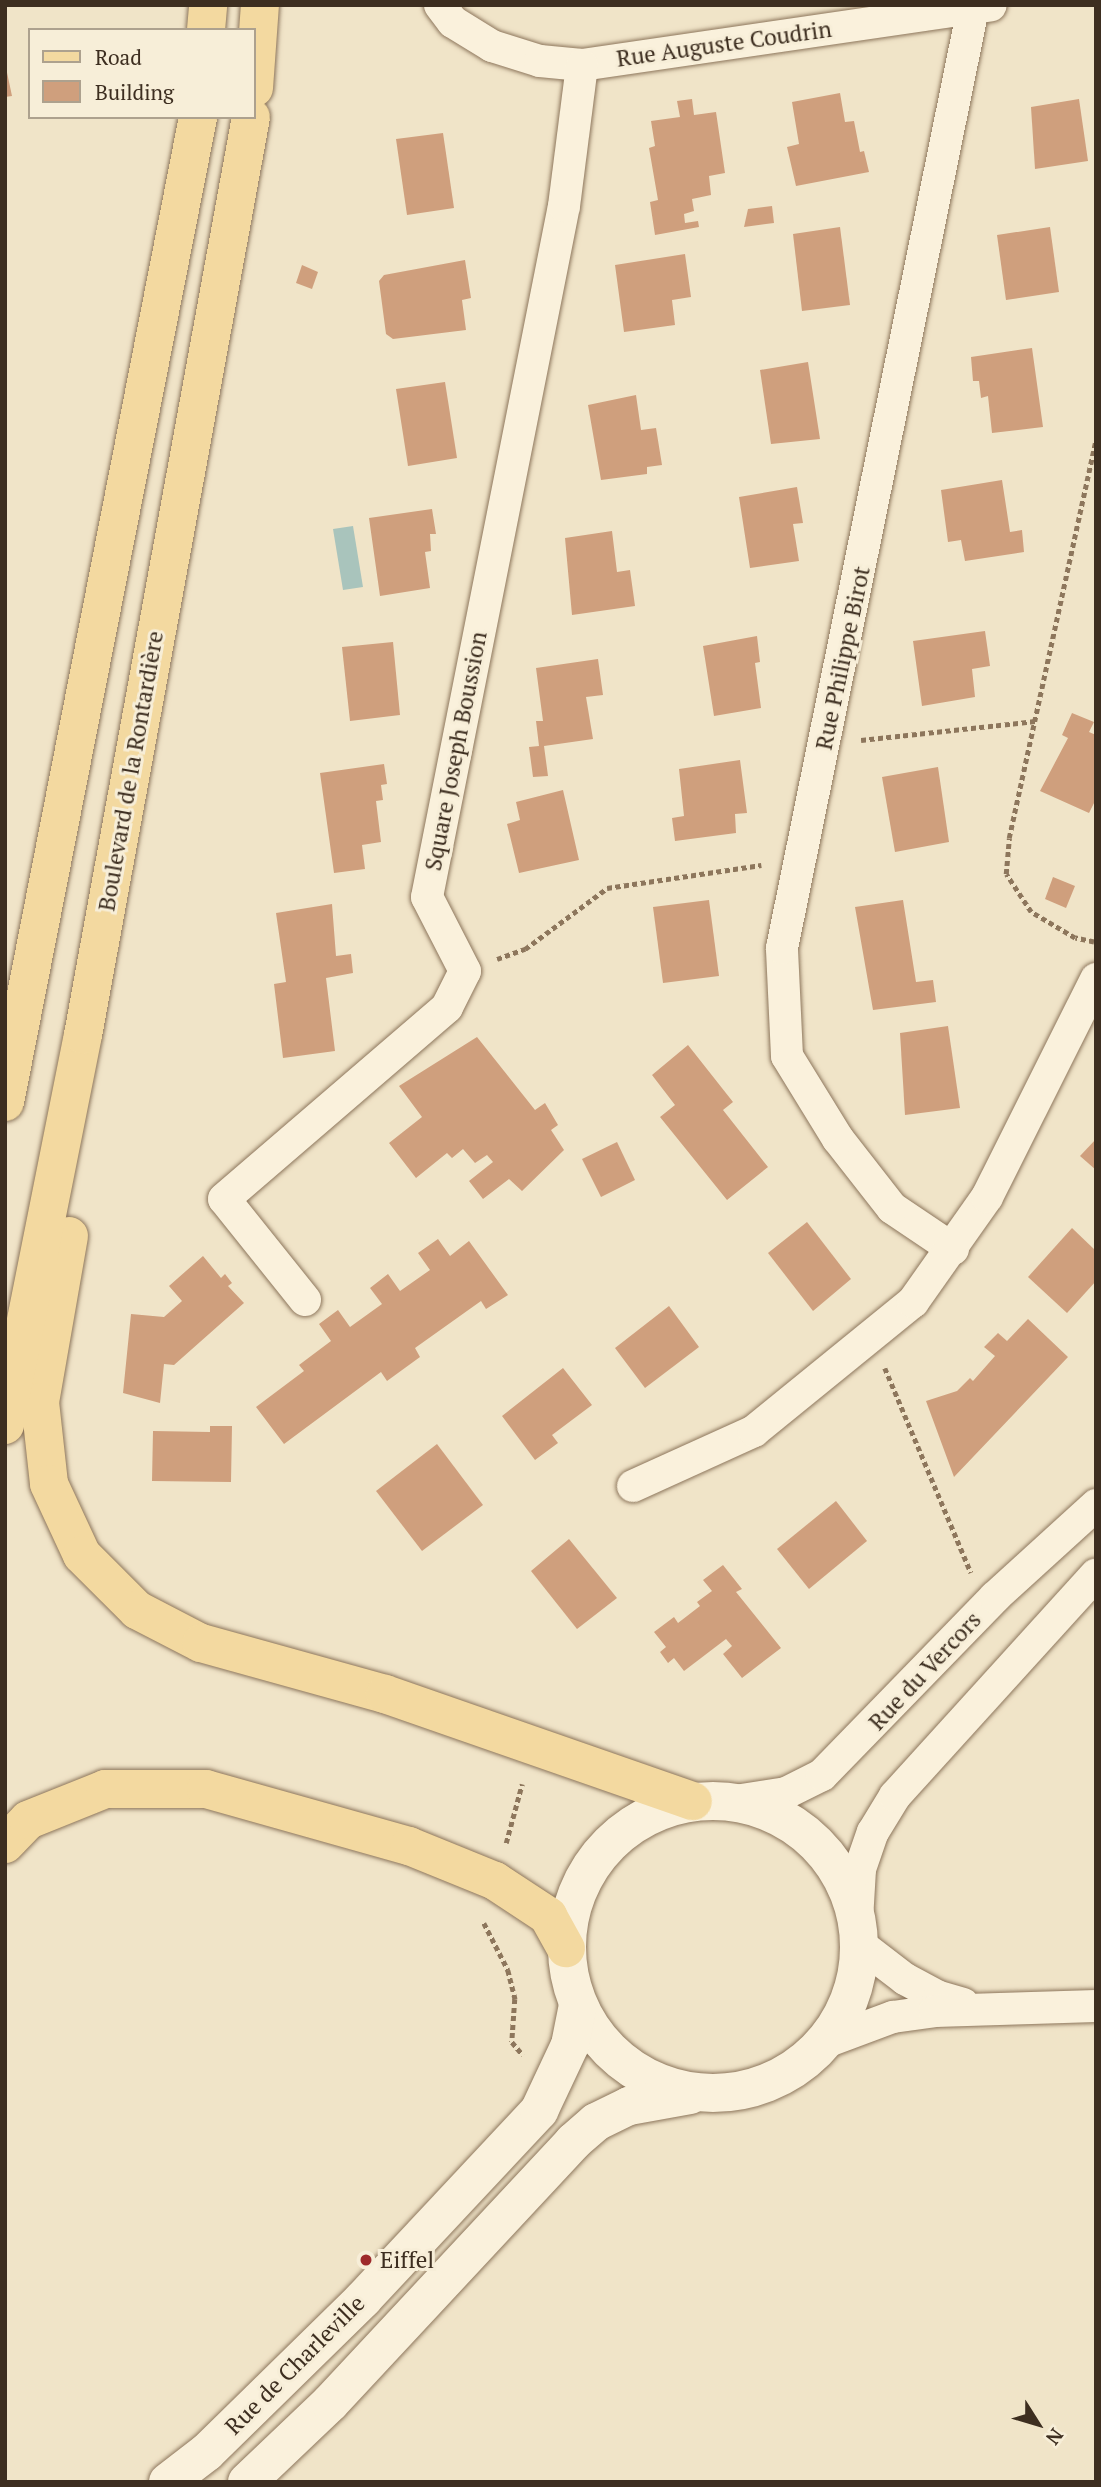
<!DOCTYPE html>
<html>
<head>
<meta charset="utf-8">
<style>
  body { margin:0 }
  #map { position:relative; width:1101px; height:2487px; overflow:hidden; background:#f0e4c8; font-family:"PT Serif",serif }
  div>[style] { position:absolute }
  [style*='--x'] { left:calc(var(--x)*1px); top:calc(var(--y)*1px); width:calc(var(--w)*1px); rotate:calc(var(--a)*1deg) }
  .water>* { inset:0; background:#a9c4bc }
  .building>* { inset:0; background:#cf9f7d }
  .path>* { height:4.5px; margin-top:-2.25px; transform-origin:0; background:repeating-linear-gradient(90deg,#8d765c 0 5px,transparent 0 8.5px) }
  .roads { filter:drop-shadow(0 0 2px #8d765c) drop-shadow(0 0 2px #8d765c) }
  .minor>* { height:32px; margin:-16px; padding:0 16px; transform-origin:16px; border-radius:16px; background:#faf1dc }
  .tertiary>* { height:38px; margin:-19px; padding:0 19px; transform-origin:19px; border-radius:19px; background:#faf1dc }
  .tertiary>.ring { margin:-19px; padding:0; box-sizing:content-box; background:none; border:38px solid #faf1dc; border-radius:50% }
  .primary>* { height:38px; margin:-19px; padding:0 19px; transform-origin:19px; border-radius:19px; background:#f3d9a0 }
  .dots>* { width:19px; height:19px; translate:-50% -50%; box-sizing:border-box; border:4px solid #f7eed8; border-radius:50% }
  span { translate:-50% -50%; white-space:nowrap; text-align:center; line-height:1.15; -webkit-text-stroke:6px #f7eed8; paint-order:stroke }
  .street-label { font-size:23px; color:#3d2e20 }
  .poi-label { font-size:23px; color:#3d2e20 }
  .left { translate:0 -50%; text-align:left }
  .frame { position:absolute; inset:0; border:7px solid #3d2e20; pointer-events:none }
  .legend { position:absolute; left:28px; top:28px; width:228px; height:91px; box-sizing:border-box; background:#f7eed8; border:2px solid #ada18e; margin:0; padding:9px 12px; list-style:none; font-size:21px; color:#3d2e20 }
  .legend li { display:flex; align-items:center; gap:14px; height:35px }
  .legend b { width:35px; border:2px solid #ada18e }
  .north { position:absolute; left:1003px; top:2389px; width:70px; height:70px; -webkit-text-stroke:5px #f7eed8; paint-order:stroke; rotate:127deg; font-size:19px; font-weight:700; line-height:28px; text-align:center; color:#3d2e20 }
  .north::after { content:''; display:block; margin:auto; width:24px; height:32px; background:#3d2e20; clip-path:polygon(50% 0,100% 100%,50% 72%,0 100%) }
</style>
</head>
<body>
<div id="map">
  <div class="water">
    <div style="clip-path:polygon(353px 526px,363px 587px,343px 590px,333px 529px)"></div>
  </div>
  <div class="building">
    <div style="clip-path:polygon(5px 63px,12px 96px,5px 97px)"></div>
    <div style="clip-path:polygon(840px 93px,845px 122px,854px 121px,860px 152px,864px 151px,869px 172px,796px 186px,787px 147px,799px 144px,792px 102px)"></div>
    <div style="clip-path:polygon(692px 99px,694px 115px,716px 112px,725px 173px,709px 176px,711px 195px,692px 199px,694px 211px,684px 214px,685px 223px,698px 221px,699px 227px,655px 235px,650px 202px,658px 200px,649px 148px,655px 146px,651px 121px,680px 117px,677px 101px)"></div>
    <div style="clip-path:polygon(1079px 99px,1088px 161px,1035px 169px,1031px 107px)"></div>
    <div style="clip-path:polygon(443px 133px,454px 208px,407px 215px,396px 139px)"></div>
    <div style="clip-path:polygon(772px 206px,774px 223px,744px 227px,748px 209px)"></div>
    <div style="clip-path:polygon(840px 227px,850px 305px,802px 311px,793px 234px)"></div>
    <div style="clip-path:polygon(1050px 227px,1059px 292px,1006px 300px,997px 235px)"></div>
    <div style="clip-path:polygon(685px 254px,691px 297px,672px 300px,675px 325px,624px 332px,615px 265px)"></div>
    <div style="clip-path:polygon(465px 260px,471px 298px,462px 300px,466px 330px,393px 339px,386px 334px,379px 281px,384px 275px)"></div>
    <div style="clip-path:polygon(302px 265px,318px 272px,312px 289px,296px 283px)"></div>
    <div style="clip-path:polygon(1032px 348px,1043px 427px,992px 433px,988px 396px,981px 398px,979px 381px,973px 381px,971px 357px)"></div>
    <div style="clip-path:polygon(808px 362px,820px 439px,771px 444px,760px 370px)"></div>
    <div style="clip-path:polygon(445px 382px,457px 458px,408px 466px,396px 389px)"></div>
    <div style="clip-path:polygon(636px 395px,641px 430px,656px 428px,662px 465px,647px 467px,647px 474px,601px 480px,588px 405px)"></div>
    <div style="clip-path:polygon(1002px 480px,1010px 532px,1022px 530px,1024px 552px,965px 561px,961px 540px,948px 542px,941px 490px)"></div>
    <div style="clip-path:polygon(797px 487px,803px 523px,793px 524px,799px 561px,750px 568px,739px 497px)"></div>
    <div style="clip-path:polygon(432px 509px,436px 534px,430px 534px,431px 551px,425px 552px,430px 588px,380px 596px,369px 518px)"></div>
    <div style="clip-path:polygon(612px 531px,617px 572px,630px 570px,635px 606px,572px 615px,565px 538px)"></div>
    <div style="clip-path:polygon(985px 631px,990px 666px,972px 669px,975px 697px,922px 706px,913px 641px)"></div>
    <div style="clip-path:polygon(757px 636px,760px 662px,755px 663px,761px 708px,714px 716px,703px 646px)"></div>
    <div style="clip-path:polygon(393px 642px,400px 715px,350px 721px,342px 647px)"></div>
    <div style="clip-path:polygon(598px 659px,603px 695px,586px 697px,593px 739px,544px 746px,548px 776px,533px 777px,529px 747px,539px 746px,536px 721px,543px 721px,536px 668px)"></div>
    <div style="clip-path:polygon(1072px 713px,1094px 722px,1089px 732px,1096px 735px,1096px 799px,1089px 813px,1040px 791px,1068px 738px,1062px 735px)"></div>
    <div style="clip-path:polygon(740px 760px,747px 813px,735px 814px,736px 833px,675px 841px,672px 818px,684px 816px,679px 769px)"></div>
    <div style="clip-path:polygon(384px 764px,387px 784px,381px 785px,383px 800px,376px 801px,381px 842px,362px 845px,365px 869px,334px 873px,320px 773px)"></div>
    <div style="clip-path:polygon(938px 767px,949px 842px,895px 852px,882px 777px)"></div>
    <div style="clip-path:polygon(563px 790px,579px 860px,519px 873px,507px 824px,520px 820px,516px 802px)"></div>
    <div style="clip-path:polygon(1053px 877px,1075px 886px,1066px 908px,1045px 899px)"></div>
    <div style="clip-path:polygon(709px 900px,719px 976px,663px 983px,653px 907px)"></div>
    <div style="clip-path:polygon(903px 900px,916px 982px,933px 980px,936px 1002px,873px 1010px,855px 907px)"></div>
    <div style="clip-path:polygon(332px 904px,336px 956px,351px 954px,353px 973px,326px 978px,335px 1051px,283px 1058px,274px 984px,286px 982px,276px 913px)"></div>
    <div style="clip-path:polygon(948px 1026px,960px 1108px,905px 1115px,900px 1033px)"></div>
    <div style="clip-path:polygon(477px 1037px,535px 1110px,545px 1103px,558px 1125px,551px 1130px,564px 1150px,522px 1191px,509px 1179px,483px 1199px,469px 1181px,493px 1162px,487px 1155px,475px 1163px,463px 1149px,452px 1158px,447px 1153px,416px 1178px,389px 1143px,422px 1117px,399px 1086px)"></div>
    <div style="clip-path:polygon(688px 1045px,733px 1102px,723px 1110px,768px 1167px,727px 1200px,660px 1117px,675px 1105px,652px 1075px)"></div>
    <div style="clip-path:polygon(1096px 1139px,1096px 1170px,1080px 1156px)"></div>
    <div style="clip-path:polygon(617px 1142px,635px 1180px,601px 1197px,582px 1159px)"></div>
    <div style="clip-path:polygon(807px 1222px,851px 1279px,813px 1311px,768px 1253px)"></div>
    <div style="clip-path:polygon(1072px 1228px,1096px 1251px,1096px 1281px,1067px 1313px,1028px 1277px)"></div>
    <div style="clip-path:polygon(438px 1239px,450px 1256px,469px 1241px,508px 1295px,486px 1309px,481px 1301px,415px 1348px,420px 1357px,387px 1381px,381px 1372px,284px 1444px,256px 1407px,304px 1371px,299px 1365px,331px 1341px,319px 1324px,338px 1310px,350px 1327px,382px 1304px,370px 1288px,388px 1274px,400px 1291px,430px 1270px,418px 1253px)"></div>
    <div style="clip-path:polygon(203px 1256px,221px 1278px,225px 1274px,232px 1283px,228px 1286px,244px 1303px,174px 1365px,164px 1364px,160px 1403px,123px 1393px,131px 1314px,164px 1317px,182px 1301px,169px 1286px)"></div>
    <div style="clip-path:polygon(669px 1306px,699px 1347px,645px 1388px,615px 1348px)"></div>
    <div style="clip-path:polygon(1028px 1319px,1068px 1357px,954px 1477px,926px 1401px,957px 1391px,970px 1378px,973px 1381px,995px 1356px,984px 1347px,998px 1333px,1007px 1341px)"></div>
    <div style="clip-path:polygon(563px 1368px,592px 1405px,552px 1435px,558px 1443px,535px 1460px,502px 1416px)"></div>
    <div style="clip-path:polygon(210px 1426px,232px 1426px,231px 1482px,152px 1481px,153px 1431px,210px 1432px)"></div>
    <div style="clip-path:polygon(437px 1444px,483px 1505px,422px 1551px,376px 1491px)"></div>
    <div style="clip-path:polygon(836px 1501px,867px 1541px,809px 1589px,777px 1549px)"></div>
    <div style="clip-path:polygon(569px 1539px,617px 1598px,577px 1629px,531px 1571px)"></div>
    <div style="clip-path:polygon(723px 1565px,742px 1589px,736px 1592px,781px 1648px,742px 1678px,723px 1654px,732px 1646px,726px 1639px,684px 1671px,674px 1658px,668px 1663px,660px 1652px,666px 1647px,654px 1632px,674px 1617px,678px 1623px,700px 1606px,697px 1602px,712px 1591px,703px 1580px)"></div>
  </div>
  <div class="path">
    <div style="--x:861;--y:740;--w:175;--a:-6.2"></div>
    <div style="--x:1094;--y:942;--w:19;--a:-168"></div>
    <div style="--x:1075;--y:938;--w:51;--a:-149.4"></div>
    <div style="--x:1031;--y:912;--w:45;--a:-123.3"></div>
    <div style="--x:1006;--y:874;--w:36;--a:-85"></div>
    <div style="--x:1009;--y:838;--w:407;--a:-77.7"></div>
    <div style="--x:497;--y:959;--w:30;--a:-20"></div>
    <div style="--x:525;--y:949;--w:102;--a:-36.6"></div>
    <div style="--x:607;--y:888;--w:156;--a:-8.5"></div>
    <div style="--x:885;--y:1368;--w:222;--a:67.2"></div>
    <div style="--x:506;--y:1843;--w:61;--a:-74.8"></div>
    <div style="--x:484;--y:1923;--w:53;--a:62.9"></div>
    <div style="--x:508;--y:1970;--w:30;--a:76"></div>
    <div style="--x:515;--y:1999;--w:43;--a:94"></div>
    <div style="--x:512;--y:2042;--w:17;--a:50"></div>
  </div>
  <div class="roads">
    <div class="minor">
      <div style="--x:440;--y:5;--w:21;--a:53"></div>
      <div style="--x:453;--y:22;--w:46;--a:31.6"></div>
      <div style="--x:492;--y:46;--w:50;--a:17.4"></div>
      <div style="--x:540;--y:61;--w:42;--a:5.4"></div>
      <div style="--x:582;--y:65;--w:413;--a:-8.3"></div>
      <div style="--x:953;--y:1249;--w:73;--a:-146.1"></div>
      <div style="--x:892;--y:1208;--w:88;--a:-128"></div>
      <div style="--x:838;--y:1139;--w:97;--a:-121.6"></div>
      <div style="--x:787;--y:1056;--w:108;--a:-92.7"></div>
      <div style="--x:782;--y:948;--w:959;--a:-78.51"></div>
      <div style="--x:305;--y:1300;--w:129;--a:-128.7"></div>
      <div style="--x:224;--y:1199;--w:294;--a:-40.7"></div>
      <div style="--x:447;--y:1007;--w:40;--a:-63.4"></div>
      <div style="--x:465;--y:971;--w:83;--a:-117.2"></div>
      <div style="--x:427;--y:897;--w:704;--a:-78.79"></div>
      <div style="--x:564;--y:206;--w:142;--a:-82.7"></div>
      <div style="--x:633;--y:1486;--w:133;--a:-24.4"></div>
      <div style="--x:754;--y:1431;--w:205;--a:-39.1"></div>
      <div style="--x:913;--y:1302;--w:128;--a:-54.8"></div>
      <div style="--x:987;--y:1197;--w:244;--a:-63.4"></div>
      <div style="--x:735;--y:1801;--w:52;--a:-8.9"></div>
      <div style="--x:786;--y:1793;--w:40;--a:-26.6"></div>
      <div style="--x:822;--y:1775;--w:248;--a:-45.8"></div>
      <div style="--x:995;--y:1597;--w:137;--a:-42.3"></div>
      <div style="--x:857;--y:1920;--w:51;--a:-86.6"></div>
      <div style="--x:860;--y:1869;--w:39;--a:-71"></div>
      <div style="--x:873;--y:1832;--w:42;--a:-58.6"></div>
      <div style="--x:895;--y:1796;--w:299;--a:-47.8"></div>
      <div style="--x:858;--y:1943;--w:59;--a:37.5"></div>
      <div style="--x:905;--y:1979;--w:38;--a:28"></div>
      <div style="--x:939;--y:1997;--w:25;--a:16"></div>
      <div style="--x:823;--y:2043;--w:75;--a:-20.4"></div>
      <div style="--x:893;--y:2017;--w:42;--a:-8.1"></div>
      <div style="--x:935;--y:2011;--w:161;--a:-1.8"></div>
    </div>
    <div class="tertiary">
      <div class="ring" style="left:567px;top:1801px;width:254px;height:254px"></div>
      <div style="--x:168;--y:2482;--w:49;--a:-37.6"></div>
      <div style="--x:207;--y:2452;--w:219;--a:-44.4"></div>
      <div style="--x:363;--y:2299;--w:258;--a:-46.9"></div>
      <div style="--x:539;--y:2111;--w:73;--a:-64.8"></div>
      <div style="--x:570;--y:2045;--w:41;--a:-78.7"></div>
      <div style="--x:247;--y:2482;--w:115;--a:-43.6"></div>
      <div style="--x:330;--y:2403;--w:357;--a:-47"></div>
      <div style="--x:573;--y:2142;--w:30;--a:-41"></div>
      <div style="--x:596;--y:2122;--w:37;--a:-26"></div>
      <div style="--x:629;--y:2106;--w:62;--a:-10.2"></div>
    </div>
    <div class="primary">
      <div style="--x:206;--y:30;--w:25;--a:-85"></div>
      <div style="--x:254;--y:88;--w:83;--a:-85.9"></div>
      <div style="--x:5;--y:1102;--w:1004;--a:-78.91"></div>
      <div style="--x:69;--y:1236;--w:169;--a:99.9"></div>
      <div style="--x:40;--y:1402;--w:82;--a:83.7"></div>
      <div style="--x:49;--y:1484;--w:78;--a:65.1"></div>
      <div style="--x:82;--y:1555;--w:78;--a:45"></div>
      <div style="--x:137;--y:1610;--w:72;--a:27.3"></div>
      <div style="--x:201;--y:1643;--w:191;--a:15.5"></div>
      <div style="--x:385;--y:1694;--w:326;--a:19.2"></div>
      <div style="--x:5;--y:1425;--w:398;--a:-78.7"></div>
      <div style="--x:83;--y:1035;--w:933;--a:-79.63"></div>
      <div style="--x:5;--y:1844;--w:33;--a:-46"></div>
      <div style="--x:28;--y:1820;--w:83;--a:-21.9"></div>
      <div style="--x:105;--y:1789;--w:101;--a:0"></div>
      <div style="--x:206;--y:1789;--w:211;--a:15.7"></div>
      <div style="--x:409;--y:1846;--w:93;--a:22.1"></div>
      <div style="--x:495;--y:1881;--w:64;--a:33.4"></div>
      <div style="--x:548;--y:1916;--w:37;--a:61"></div>
    </div>
  </div>
  <div class="dots">
    <div style="left:366px;top:2260px;background:#9e2a2b"></div>
  </div>
  <div class="street-label">
    <span style="left:724px;top:44px;rotate:-8deg">Rue Auguste Coudrin</span>
    <span style="left:843px;top:658px;rotate:-78deg">Rue Philippe Birot</span>
    <span style="left:456px;top:751px;rotate:-79deg">Square Joseph Boussion</span>
    <span style="left:131px;top:771px;rotate:-80deg">Boulevard de la Rontardière</span>
    <span style="left:925px;top:1671px;rotate:-47deg">Rue du Vercors</span>
    <span style="left:295px;top:2365px;rotate:-45deg">Rue de Charleville</span>
  </div>
  <div class="poi-label">
    <span class="left" style="left:380px;top:2260px">Eiffel</span>
  </div>
  <div class="frame"></div>
  <ul class="legend">
  <li><b style="height:9px;background:#f3d9a0"></b>Road</li>
  <li><b style="height:19px;background:#cf9f7d"></b>Building</li>
  </ul>
  <div class="north">N</div>
</div>
</body>
</html>
